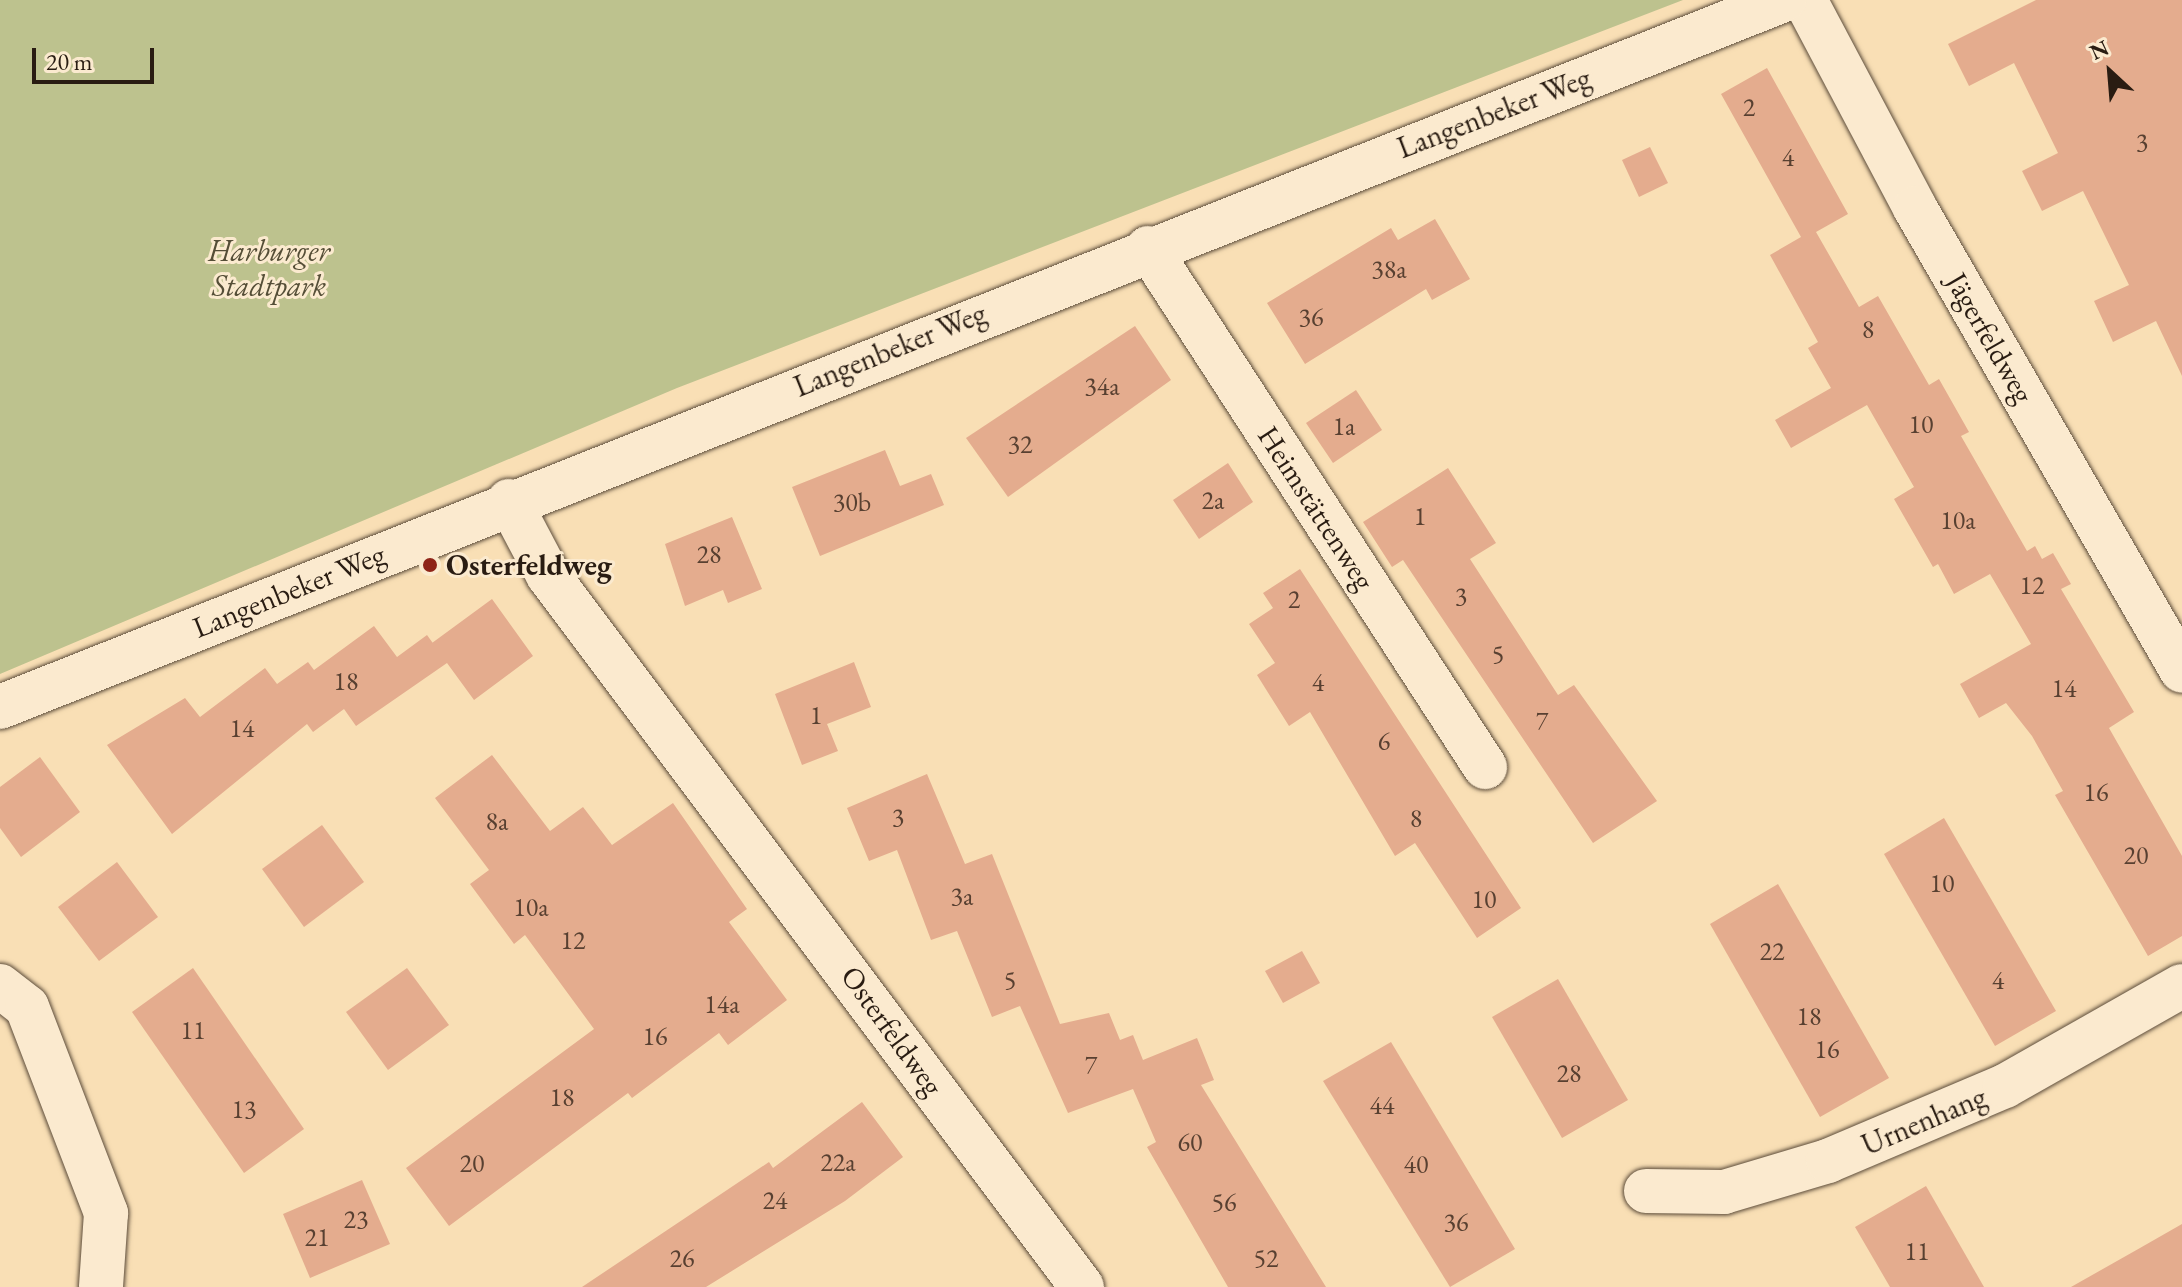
<!DOCTYPE html>
<html>
<head>
<meta charset="utf-8">
<style>
  body { margin:0 }
  #map { position:relative; width:2182px; height:1287px; overflow:hidden; background:#f9dfb5; font-family:"EB Garamond",serif }
  div>[style] { position:absolute }
  [style*='--x'] { left:calc(var(--x)*1px); top:calc(var(--y)*1px); width:calc(var(--w)*1px); rotate:calc(var(--a)*1deg) }
  .green>* { inset:0; background:#bdc28e }
  .building>* { inset:0; background:#e4ac8e }
  .roads { filter:drop-shadow(0 0 2px #5d4d3b) drop-shadow(0 0 2px #5d4d3b) }
  .minor>* { height:44px; margin:-22px; padding:0 22px; transform-origin:22px; border-radius:22px; background:#fbeacf }
  .dots>* { width:22px; height:22px; translate:-50% -50%; box-sizing:border-box; border:4px solid #fbeacf; border-radius:50% }
  span { translate:-50% -50%; white-space:nowrap; text-align:center; line-height:1.15; -webkit-text-stroke:6px #fbeacf; paint-order:stroke }
  .number-label { font-size:26px; color:#584031 }
  .number-label span { -webkit-text-stroke-width:0 }
  .street-label { font-size:30px; color:#291c12 }
  .park-label { font-size:30px; color:#554e37; font-style:italic }
  .poi-label { font-size:30px; color:#291c12; font-weight:700 }
  .left { translate:0 -50%; text-align:left }
  .north { position:absolute; left:2070px; top:32px; width:80px; height:80px; -webkit-text-stroke:6px #fbeacf; paint-order:stroke; rotate:334deg; font-size:22px; font-weight:700; line-height:32px; text-align:center; color:#291c12 }
  .north::after { content:''; display:block; margin:auto; width:28px; height:36px; background:#291c12; clip-path:polygon(50% 0,100% 100%,50% 72%,0 100%) }
  .scale { position:absolute; left:32px; top:48px; width:122px; height:36px; box-sizing:border-box; border:4px solid #291c12; border-top:0; padding-left:10px; font-size:24px; line-height:28px; white-space:nowrap; color:#291c12; -webkit-text-stroke:6px #fbeacf; paint-order:stroke }
</style>
</head>
<body>
<div id="map">
  <div class="green">
    <div style="clip-path:polygon(0 0,1683px 0,677px 388px,0 674px)"></div>
  </div>
  <div class="building">
    <div style="clip-path:polygon(2036px 0,2182px 0,2182px 376px,2156px 321px,2113px 342px,2094px 301px,2129px 285px,2083px 191px,2042px 211px,2022px 171px,2058px 153px,2014px 63px,1969px 86px,1948px 44px)"></div>
    <div style="clip-path:polygon(1767px 68px,1848px 214px,1816px 232px,1859px 307px,1878px 296px,1929px 385px,1939px 379px,1969px 432px,1961px 436px,2027px 551px,2035px 546px,2042px 559px,2053px 553px,2071px 584px,2061px 589px,2134px 712px,2109px 728px,2182px 856px,2182px 936px,2148px 956px,2055px 795px,2063px 791px,2032px 736px,2006px 703px,1979px 718px,1960px 684px,2031px 644px,1990px 574px,1954px 594px,1938px 564px,1933px 567px,1894px 499px,1914px 487px,1867px 405px,1791px 448px,1775px 420px,1831px 388px,1808px 348px,1818px 342px,1770px 255px,1801px 237px,1721px 94px)"></div>
    <div style="clip-path:polygon(1650px 147px,1668px 183px,1639px 197px,1622px 160px)"></div>
    <div style="clip-path:polygon(1435px 219px,1470px 279px,1432px 300px,1426px 289px,1305px 364px,1267px 303px,1391px 228px,1398px 240px)"></div>
    <div style="clip-path:polygon(1135px 326px,1171px 380px,1008px 497px,966px 438px)"></div>
    <div style="clip-path:polygon(1356px 390px,1382px 430px,1333px 463px,1306px 423px)"></div>
    <div style="clip-path:polygon(885px 450px,900px 486px,931px 474px,944px 505px,820px 556px,792px 487px)"></div>
    <div style="clip-path:polygon(1228px 463px,1253px 502px,1199px 539px,1173px 500px)"></div>
    <div style="clip-path:polygon(1448px 468px,1496px 543px,1470px 559px,1558px 695px,1574px 685px,1657px 801px,1593px 843px,1403px 560px,1392px 567px,1363px 522px)"></div>
    <div style="clip-path:polygon(732px 517px,762px 589px,728px 603px,723px 590px,685px 606px,665px 544px)"></div>
    <div style="clip-path:polygon(1300px 569px,1521px 908px,1477px 938px,1415px 843px,1395px 856px,1310px 712px,1289px 726px,1257px 675px,1275px 663px,1249px 624px,1273px 608px,1263px 593px)"></div>
    <div style="clip-path:polygon(492px 599px,533px 656px,474px 700px,447px 663px,356px 726px,344px 709px,313px 732px,307px 724px,172px 834px,107px 745px,185px 698px,200px 717px,265px 668px,277px 684px,308px 662px,314px 670px,374px 626px,397px 657px,427px 635px,440px 653px,432px 643px)"></div>
    <div style="clip-path:polygon(854px 662px,871px 707px,827px 724px,838px 751px,802px 765px,775px 694px)"></div>
    <div style="clip-path:polygon(492px 755px,550px 831px,583px 807px,612px 845px,673px 803px,747px 909px,729px 922px,787px 1000px,728px 1045px,719px 1033px,632px 1098px,628px 1093px,449px 1226px,406px 1168px,594px 1029px,525px 935px,514px 944px,470px 884px,489px 870px,435px 798px)"></div>
    <div style="clip-path:polygon(40px 757px,80px 812px,21px 857px,0 828px,0 787px)"></div>
    <div style="clip-path:polygon(927px 774px,965px 864px,992px 854px,1060px 1024px,1109px 1013px,1120px 1040px,1133px 1035px,1143px 1060px,1197px 1038px,1214px 1080px,1201px 1085px,1326px 1287px,1228px 1287px,1147px 1147px,1156px 1142px,1133px 1089px,1068px 1113px,1020px 1006px,992px 1017px,957px 931px,931px 940px,897px 850px,869px 861px,847px 808px)"></div>
    <div style="clip-path:polygon(1944px 818px,2056px 1011px,1995px 1046px,1884px 854px)"></div>
    <div style="clip-path:polygon(322px 825px,364px 882px,304px 927px,262px 869px)"></div>
    <div style="clip-path:polygon(117px 862px,158px 917px,99px 961px,58px 907px)"></div>
    <div style="clip-path:polygon(1778px 884px,1889px 1078px,1820px 1117px,1710px 924px)"></div>
    <div style="clip-path:polygon(1302px 951px,1320px 983px,1283px 1003px,1265px 971px)"></div>
    <div style="clip-path:polygon(193px 968px,304px 1129px,244px 1173px,132px 1012px)"></div>
    <div style="clip-path:polygon(407px 968px,449px 1025px,388px 1070px,346px 1012px)"></div>
    <div style="clip-path:polygon(1558px 979px,1628px 1100px,1562px 1138px,1492px 1017px)"></div>
    <div style="clip-path:polygon(1391px 1042px,1515px 1249px,1450px 1287px,1323px 1081px)"></div>
    <div style="clip-path:polygon(862px 1102px,903px 1157px,845px 1201px,706px 1287px,582px 1287px,769px 1162px,773px 1168px)"></div>
    <div style="clip-path:polygon(362px 1180px,390px 1244px,310px 1278px,283px 1214px)"></div>
    <div style="clip-path:polygon(1926px 1186px,1984px 1287px,1890px 1287px,1855px 1227px)"></div>
    <div style="clip-path:polygon(2182px 1224px,2182px 1287px,2071px 1287px,2140px 1248px)"></div>
  </div>
  <div class="roads">
    <div class="minor">
      <div style="--x:1805;--y:0;--w:235;--a:62.1"></div>
      <div style="--x:1915;--y:208;--w:534;--a:60.03"></div>
      <div style="--x:1148;--y:248;--w:619;--a:57"></div>
      <div style="--x:509;--y:501;--w:84;--a:62.2"></div>
      <div style="--x:548;--y:575;--w:890;--a:53.13"></div>
      <div style="--x:0;--y:707;--w:1919;--a:-21.62"></div>
      <div style="--x:0;--y:986;--w:34;--a:38"></div>
      <div style="--x:27;--y:1007;--w:221;--a:69"></div>
      <div style="--x:106;--y:1213;--w:74;--a:93.9"></div>
      <div style="--x:1646;--y:1191;--w:78;--a:0.7"></div>
      <div style="--x:1724;--y:1192;--w:109;--a:-16.6"></div>
      <div style="--x:1828;--y:1161;--w:192;--a:-23"></div>
      <div style="--x:2005;--y:1086;--w:203;--a:-29.5"></div>
    </div>
  </div>
  <div class="dots">
    <div style="left:430px;top:565px;background:#8f2418"></div>
  </div>
  <div class="number-label">
    <span style="left:1749px;top:108px">2</span>
    <span style="left:2142px;top:143px">3</span>
    <span style="left:1788px;top:158px">4</span>
    <span style="left:1389px;top:270px">38a</span>
    <span style="left:1311px;top:318px">36</span>
    <span style="left:1868px;top:330px">8</span>
    <span style="left:1102px;top:387px">34a</span>
    <span style="left:1921px;top:425px">10</span>
    <span style="left:1344px;top:427px">1a</span>
    <span style="left:1020px;top:445px">32</span>
    <span style="left:1213px;top:501px">2a</span>
    <span style="left:852px;top:503px">30b</span>
    <span style="left:1420px;top:517px">1</span>
    <span style="left:1958px;top:521px">10a</span>
    <span style="left:709px;top:555px">28</span>
    <span style="left:2032px;top:586px">12</span>
    <span style="left:1461px;top:597px">3</span>
    <span style="left:1294px;top:600px">2</span>
    <span style="left:1498px;top:655px">5</span>
    <span style="left:346px;top:682px">18</span>
    <span style="left:1318px;top:683px">4</span>
    <span style="left:2064px;top:689px">14</span>
    <span style="left:816px;top:716px">1</span>
    <span style="left:1542px;top:722px">7</span>
    <span style="left:242px;top:729px">14</span>
    <span style="left:1384px;top:742px">6</span>
    <span style="left:2096px;top:793px">16</span>
    <span style="left:898px;top:818px">3</span>
    <span style="left:1416px;top:819px">8</span>
    <span style="left:497px;top:822px">8a</span>
    <span style="left:2136px;top:856px">20</span>
    <span style="left:1942px;top:884px">10</span>
    <span style="left:962px;top:897px">3a</span>
    <span style="left:1484px;top:900px">10</span>
    <span style="left:531px;top:908px">10a</span>
    <span style="left:573px;top:941px">12</span>
    <span style="left:1772px;top:952px">22</span>
    <span style="left:1010px;top:981px">5</span>
    <span style="left:1998px;top:981px">4</span>
    <span style="left:722px;top:1005px">14a</span>
    <span style="left:1809px;top:1017px">18</span>
    <span style="left:193px;top:1031px">11</span>
    <span style="left:655px;top:1037px">16</span>
    <span style="left:1827px;top:1050px">16</span>
    <span style="left:1091px;top:1066px">7</span>
    <span style="left:1569px;top:1074px">28</span>
    <span style="left:562px;top:1098px">18</span>
    <span style="left:1382px;top:1106px">44</span>
    <span style="left:244px;top:1110px">13</span>
    <span style="left:1190px;top:1143px">60</span>
    <span style="left:838px;top:1163px">22a</span>
    <span style="left:472px;top:1164px">20</span>
    <span style="left:1416px;top:1165px">40</span>
    <span style="left:775px;top:1201px">24</span>
    <span style="left:1224px;top:1203px">56</span>
    <span style="left:356px;top:1220px">23</span>
    <span style="left:1456px;top:1223px">36</span>
    <span style="left:317px;top:1238px">21</span>
    <span style="left:1917px;top:1252px">11</span>
    <span style="left:682px;top:1259px">26</span>
    <span style="left:1266px;top:1259px">52</span>
  </div>
  <div class="street-label">
    <span style="left:1494px;top:113px;rotate:-21deg">Langenbeker Weg</span>
    <span style="left:1990px;top:338px;rotate:60deg">Jägerfeldweg</span>
    <span style="left:890px;top:350px;rotate:-22deg">Langenbeker Weg</span>
    <span style="left:1316px;top:508px;rotate:57deg">Heimstättenweg</span>
    <span style="left:289px;top:591px;rotate:-22deg">Langenbeker Weg</span>
    <span style="left:892px;top:1031px;rotate:54deg">Osterfeldweg</span>
    <span style="left:1924px;top:1121px;rotate:-23deg">Urnenhang</span>
  </div>
  <div class="park-label">
    <span style="left:269px;top:268px">Harburger<br>Stadtpark</span>
  </div>
  <div class="poi-label">
    <span class="left" style="left:446px;top:565px">Osterfeldweg</span>
  </div>
  <div class="north">N</div>
  <div class="scale">20 m</div>
</div>
</body>
</html>
